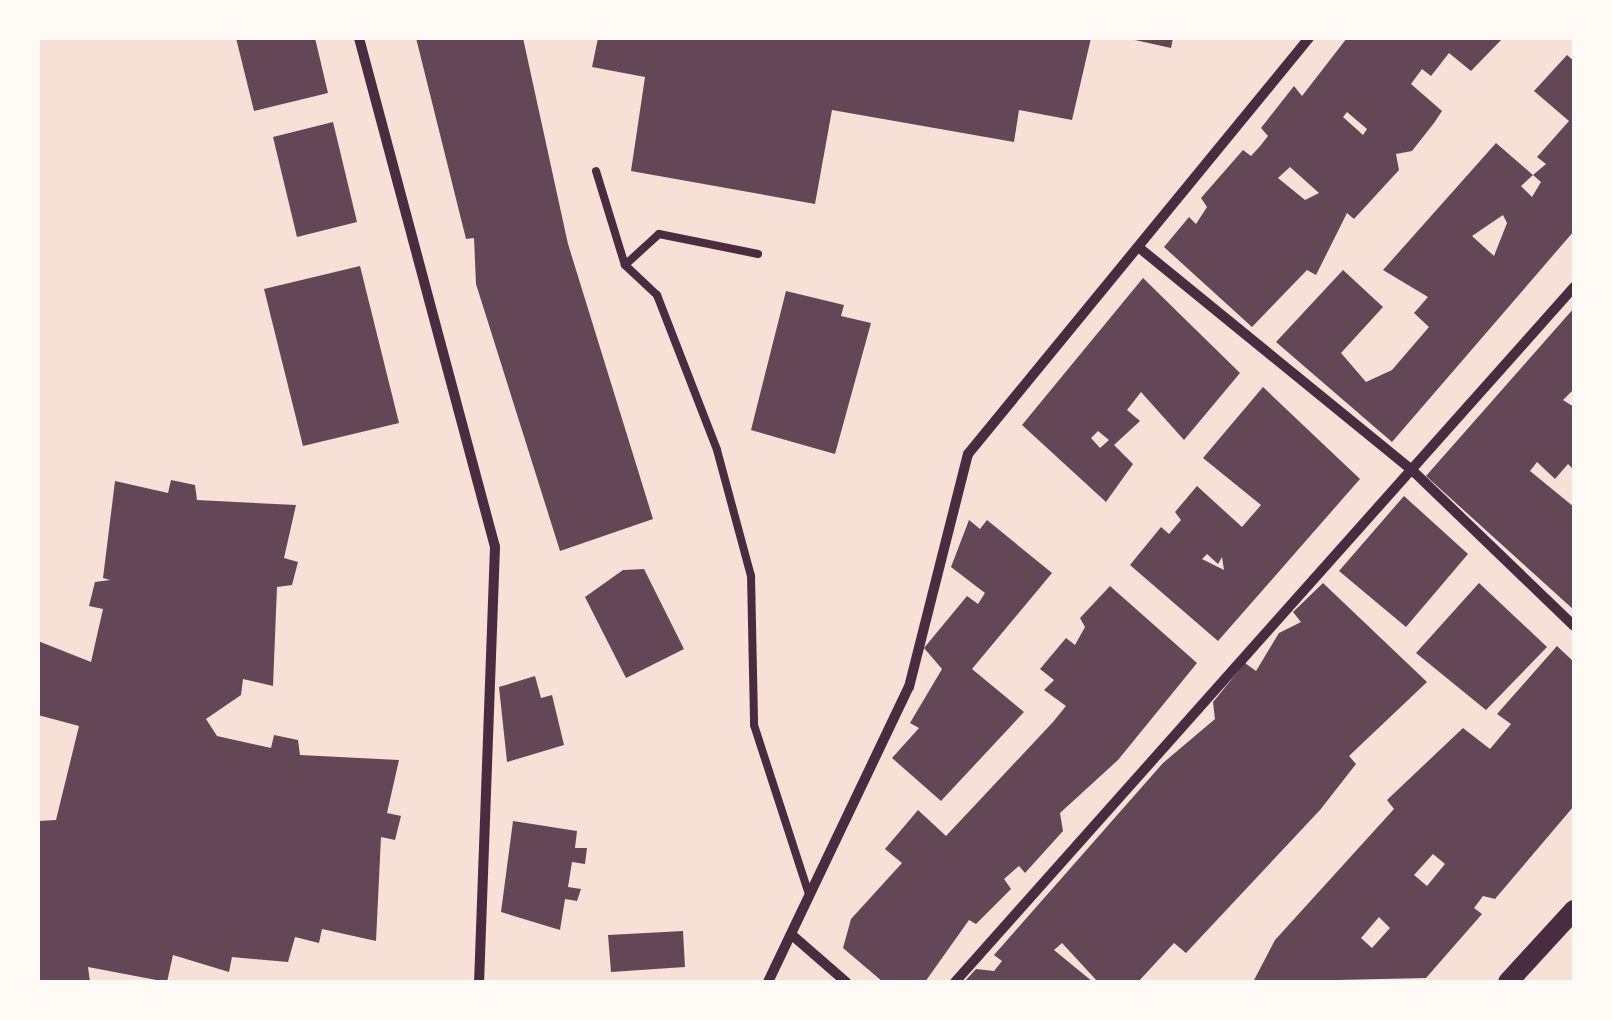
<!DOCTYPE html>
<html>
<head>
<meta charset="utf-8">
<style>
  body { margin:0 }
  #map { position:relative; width:1612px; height:1020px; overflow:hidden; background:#f7e1d7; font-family:"Archivo Narrow",sans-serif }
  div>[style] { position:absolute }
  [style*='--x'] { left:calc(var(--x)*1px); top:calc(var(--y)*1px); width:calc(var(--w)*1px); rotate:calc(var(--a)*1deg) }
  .building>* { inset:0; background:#644757 }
  .service>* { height:8px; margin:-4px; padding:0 4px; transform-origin:4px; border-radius:4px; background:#4a2c40 }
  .minor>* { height:10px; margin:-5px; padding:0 5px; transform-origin:5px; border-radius:5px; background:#4a2c40 }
  .secondary>* { height:20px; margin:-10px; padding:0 10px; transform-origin:10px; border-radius:10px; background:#4a2c40 }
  span { translate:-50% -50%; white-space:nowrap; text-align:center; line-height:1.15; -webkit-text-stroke:8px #fffaf5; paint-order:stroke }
  .frame { position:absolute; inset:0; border:40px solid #fffaf5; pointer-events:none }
</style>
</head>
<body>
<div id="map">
  <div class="building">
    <div style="clip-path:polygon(236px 38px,315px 38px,328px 93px,254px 111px)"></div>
    <div style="clip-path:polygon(416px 38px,523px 38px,568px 244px,653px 519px,560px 551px,476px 284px,474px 238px,466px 239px)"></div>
    <div style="clip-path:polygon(598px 38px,1091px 38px,1072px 120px,1019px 110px,1014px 142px,832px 110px,815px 204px,631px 171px,645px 77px,592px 67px)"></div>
    <div style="clip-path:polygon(1126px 38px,1173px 38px,1171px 48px)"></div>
    <div style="clip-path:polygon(evenodd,1347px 38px,1503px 38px,1471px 71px,1449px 53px,1431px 76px,1422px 69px,1411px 84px,1442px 111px,1434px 123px,1412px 151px,1396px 154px,1399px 170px,1354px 219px,1347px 213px,1316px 275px,1307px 270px,1252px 327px,1164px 247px,1189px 217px,1196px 224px,1207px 207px,1201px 198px,1243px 150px,1251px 156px,1261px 145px,1268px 136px,1261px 128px,1294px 86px,1302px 96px,1347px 38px,1347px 112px,1367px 129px,1363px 135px,1343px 117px,1347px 112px,1347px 38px,1290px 167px,1319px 193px,1305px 200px,1278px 178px,1290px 167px)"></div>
    <div style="clip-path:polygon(evenodd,1567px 55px,1574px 61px,1574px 231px,1392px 442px,1276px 342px,1343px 270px,1383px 307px,1341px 353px,1366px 382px,1392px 370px,1429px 327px,1414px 313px,1428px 297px,1383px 270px,1496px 143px,1533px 175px,1521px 186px,1532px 197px,1541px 182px,1533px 175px,1546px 164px,1537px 157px,1569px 121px,1534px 91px,1567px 55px,1503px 215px,1507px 223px,1494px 256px,1472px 236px,1503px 215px)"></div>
    <div style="clip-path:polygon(333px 122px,357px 222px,297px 237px,273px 137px)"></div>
    <div style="clip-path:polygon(360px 266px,399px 423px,303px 446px,264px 289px)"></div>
    <div style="clip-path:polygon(evenodd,1143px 278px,1240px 373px,1184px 440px,1141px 392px,1127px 410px,1140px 421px,1114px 445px,1133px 464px,1106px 502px,1022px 425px,1143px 278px,1098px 431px,1109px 440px,1100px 448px,1091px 438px,1098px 431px)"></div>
    <div style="clip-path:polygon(786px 291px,844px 305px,841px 316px,871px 323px,835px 454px,751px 430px)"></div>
    <div style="clip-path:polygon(1574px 308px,1574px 389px,1563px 400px,1574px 407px,1574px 470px,1568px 464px,1555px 479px,1537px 462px,1530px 471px,1574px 507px,1574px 610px,1426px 476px)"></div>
    <div style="clip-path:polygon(evenodd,1263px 387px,1360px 479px,1218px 641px,1130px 565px,1161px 527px,1169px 534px,1181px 520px,1175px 512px,1197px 486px,1242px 527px,1261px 505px,1203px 458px,1263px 387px,1207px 554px,1218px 564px,1222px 557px,1224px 570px,1202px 559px,1207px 554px)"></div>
    <div style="clip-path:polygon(171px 480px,195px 485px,197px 500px,296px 505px,284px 558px,298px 562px,292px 585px,277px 587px,273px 686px,243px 679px,241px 695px,206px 719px,217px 736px,271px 748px,274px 735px,298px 740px,300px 755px,399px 760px,387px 813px,401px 816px,395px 840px,381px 837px,376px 941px,322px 929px,319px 943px,295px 937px,288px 962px,232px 957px,229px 972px,173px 955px,167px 982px,88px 967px,90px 982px,38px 982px,38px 821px,56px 820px,79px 726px,38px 715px,38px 641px,91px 662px,103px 609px,89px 606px,95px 582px,110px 580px,103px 578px,115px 481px,168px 493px)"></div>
    <div style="clip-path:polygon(1404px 496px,1468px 554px,1406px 627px,1339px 571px)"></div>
    <div style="clip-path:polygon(969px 520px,980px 529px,987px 520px,1052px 573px,972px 669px,1024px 712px,941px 801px,892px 758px,919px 728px,910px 723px,942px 669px,924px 648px,967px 596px,978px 604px,985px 593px,951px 567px)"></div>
    <div style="clip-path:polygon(644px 569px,684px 649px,626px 678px,585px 597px,623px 570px)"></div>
    <div style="clip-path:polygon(1323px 583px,1427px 682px,1349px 756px,1356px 764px,1320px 810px,1186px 953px,1174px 943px,1138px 982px,1098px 982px,1062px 943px,1054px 950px,1093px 982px,964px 982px,976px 969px,994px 971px,1002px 961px,994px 955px,1163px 763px,1215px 719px,1213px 702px,1245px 663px,1256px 671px,1279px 633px,1301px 622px,1293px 612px)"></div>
    <div style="clip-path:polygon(1479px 583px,1547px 647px,1486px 710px,1416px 653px)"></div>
    <div style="clip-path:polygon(1110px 586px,1197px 663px,1118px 760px,1060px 813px,1063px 831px,1025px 873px,1019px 866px,1004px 879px,1011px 889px,976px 924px,969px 920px,925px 982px,883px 982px,843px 948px,851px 919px,902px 863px,885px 849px,918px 810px,946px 836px,1053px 722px,1066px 706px,1044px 690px,1054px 680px,1040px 669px,1066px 638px,1075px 645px,1085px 627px,1080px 618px)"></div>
    <div style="clip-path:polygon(evenodd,1557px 646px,1574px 662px,1574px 806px,1495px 899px,1483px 896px,1474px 908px,1482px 914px,1426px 978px,1253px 982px,1275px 940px,1394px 809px,1387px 800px,1463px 728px,1490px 749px,1511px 724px,1497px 714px,1557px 646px,1433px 854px,1445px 864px,1427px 886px,1414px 875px,1433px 854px,1557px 646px,1379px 917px,1390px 928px,1372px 948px,1361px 938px,1379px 917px)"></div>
    <div style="clip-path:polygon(535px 676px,541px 698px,552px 695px,564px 745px,507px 762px,499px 687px)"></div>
    <div style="clip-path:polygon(513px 821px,577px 831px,575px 848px,587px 848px,585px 864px,572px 862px,568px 887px,581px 889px,577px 901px,565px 899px,560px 930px,501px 912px)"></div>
    <div style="clip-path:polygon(683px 931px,685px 967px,611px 972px,608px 935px)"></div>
  </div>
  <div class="service">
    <div style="--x:596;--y:171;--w:98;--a:72.9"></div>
    <div style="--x:625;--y:265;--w:44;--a:43.2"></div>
    <div style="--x:657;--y:295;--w:166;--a:68.8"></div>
    <div style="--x:717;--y:450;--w:131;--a:74.9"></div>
    <div style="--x:751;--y:576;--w:149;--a:88.8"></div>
    <div style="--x:754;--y:725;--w:175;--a:72"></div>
    <div style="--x:625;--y:265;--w:46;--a:-42.4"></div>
    <div style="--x:659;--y:234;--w:101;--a:11.4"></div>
  </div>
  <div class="minor">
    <div style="--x:359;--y:38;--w:527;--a:75.04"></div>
    <div style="--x:495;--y:547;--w:435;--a:92.1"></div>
    <div style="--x:1142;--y:250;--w:350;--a:39.2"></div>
    <div style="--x:1413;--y:471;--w:223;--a:43.9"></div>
    <div style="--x:792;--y:935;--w:72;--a:41"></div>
    <div style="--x:768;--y:982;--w:327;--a:-64.5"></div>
    <div style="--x:909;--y:687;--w:240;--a:-75.8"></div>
    <div style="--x:968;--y:454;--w:538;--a:-50.66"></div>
    <div style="--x:955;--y:982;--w:931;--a:-48.31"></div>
  </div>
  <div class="secondary">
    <div style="--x:1508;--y:982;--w:98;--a:-47.5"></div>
  </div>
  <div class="frame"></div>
</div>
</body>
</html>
